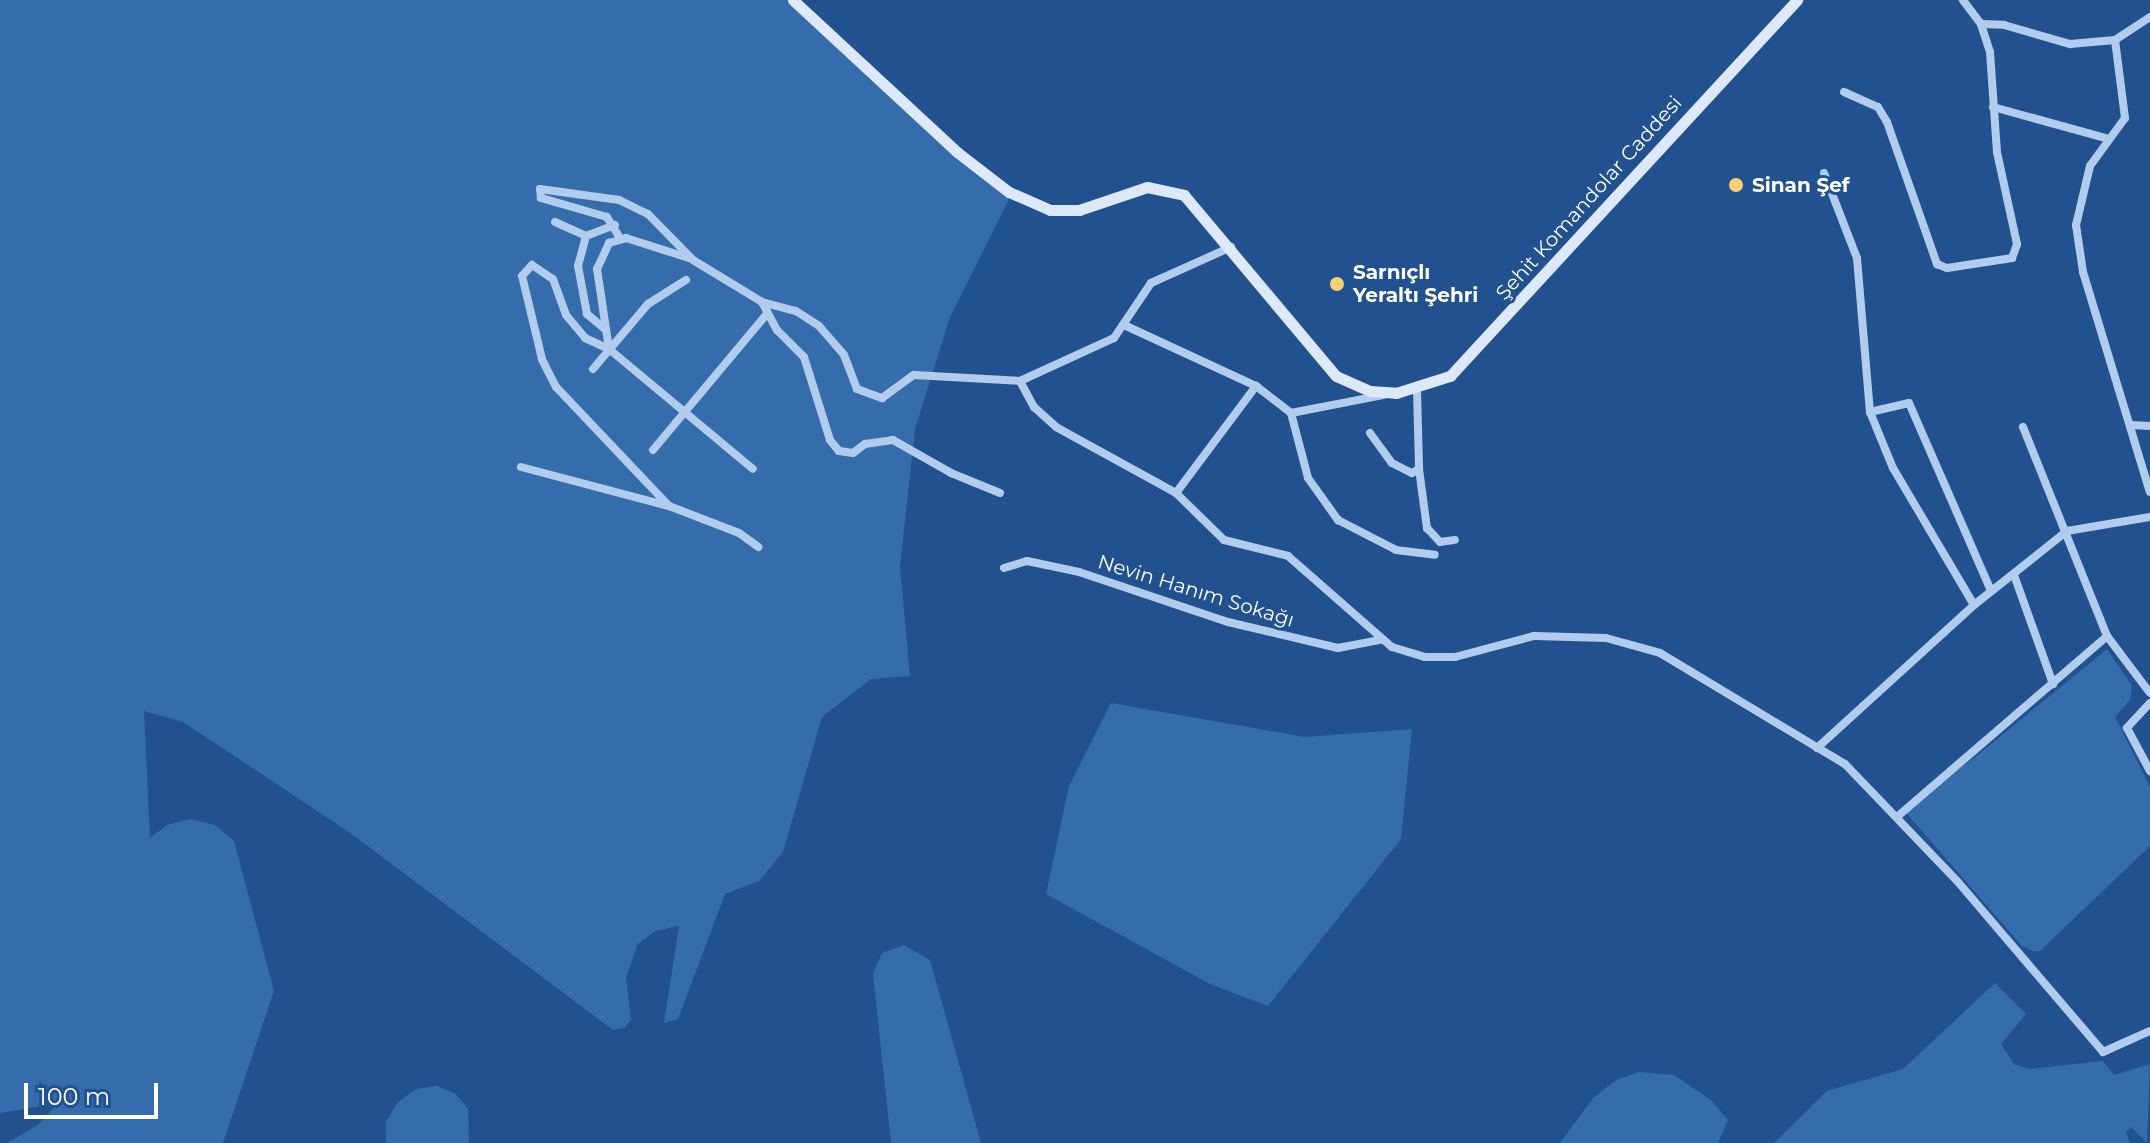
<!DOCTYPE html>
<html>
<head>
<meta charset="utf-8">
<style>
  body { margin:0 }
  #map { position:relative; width:2150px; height:1143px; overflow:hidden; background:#21528f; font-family:Montserrat,sans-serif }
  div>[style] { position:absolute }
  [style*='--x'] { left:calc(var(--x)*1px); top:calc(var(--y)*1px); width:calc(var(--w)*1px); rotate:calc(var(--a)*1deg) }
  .green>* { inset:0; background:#356cac }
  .street>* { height:8px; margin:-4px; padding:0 4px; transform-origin:4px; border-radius:4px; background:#b1ccec }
  .secondary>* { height:11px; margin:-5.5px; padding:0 5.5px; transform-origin:5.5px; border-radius:5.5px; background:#dde9f9 }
  .dots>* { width:22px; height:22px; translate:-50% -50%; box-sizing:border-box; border:4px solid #21528f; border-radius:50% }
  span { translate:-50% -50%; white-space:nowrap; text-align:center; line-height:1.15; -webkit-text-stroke:6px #21528f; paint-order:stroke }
  .poi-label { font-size:20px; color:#fff; font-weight:700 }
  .left { translate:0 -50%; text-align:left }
  .street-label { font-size:20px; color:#fff }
  .scale { position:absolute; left:24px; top:1083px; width:134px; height:36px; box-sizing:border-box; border:4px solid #fff; border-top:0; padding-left:10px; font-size:24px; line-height:28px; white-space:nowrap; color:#fff; -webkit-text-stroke:6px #21528f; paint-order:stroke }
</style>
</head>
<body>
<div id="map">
  <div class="green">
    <div style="clip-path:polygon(0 0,791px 0,1010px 197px,950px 317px,915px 429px,900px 566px,910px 676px,871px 679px,822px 717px,783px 852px,759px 881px,725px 894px,678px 1019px,664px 1023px,679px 926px,655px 931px,638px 944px,626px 977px,631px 1019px,625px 1028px,613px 1030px,349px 832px,183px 722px,144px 711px,150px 838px,167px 825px,190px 819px,215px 825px,234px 841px,274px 991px,223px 1143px,7px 1143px,38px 1125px,58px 1103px,0 1113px)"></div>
    <div style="clip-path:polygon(2107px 649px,2132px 686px,2130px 700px,2115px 717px,2150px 787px,2150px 846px,2040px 951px,2032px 951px,2021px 945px,1902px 808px,1974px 758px)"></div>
    <div style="clip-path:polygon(1111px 703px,1305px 737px,1412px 729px,1401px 839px,1268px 1006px,1210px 984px,1046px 894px,1069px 786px)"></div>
    <div style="clip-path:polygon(904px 945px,930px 960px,981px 1143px,891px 1143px,873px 974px,882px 953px)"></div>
    <div style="clip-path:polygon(1995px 983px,2026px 1014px,2001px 1044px,2014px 1064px,2029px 1069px,2103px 1061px,2114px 1075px,2150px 1064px,2147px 1143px,2131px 1127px,2126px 1132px,2130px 1143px,1774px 1143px,1827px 1091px,1903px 1069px)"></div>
    <div style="clip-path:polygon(1639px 1072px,1674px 1075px,1711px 1100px,1728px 1120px,1718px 1143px,1560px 1143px,1593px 1098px,1616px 1080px)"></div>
    <div style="clip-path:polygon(437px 1086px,456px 1094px,468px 1109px,469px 1143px,386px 1143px,386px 1122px,397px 1103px,416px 1089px)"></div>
  </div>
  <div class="street">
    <div style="--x:2150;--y:17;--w:42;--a:146.7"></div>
    <div style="--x:2115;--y:40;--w:79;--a:82.7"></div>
    <div style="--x:2125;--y:118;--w:59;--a:126.1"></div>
    <div style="--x:2090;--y:166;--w:61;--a:103.3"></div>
    <div style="--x:2076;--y:225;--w:48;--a:81.5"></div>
    <div style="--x:2083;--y:272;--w:230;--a:73.1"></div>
    <div style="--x:1981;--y:24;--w:23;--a:2"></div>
    <div style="--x:2004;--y:25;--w:69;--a:16.1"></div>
    <div style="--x:2070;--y:44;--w:45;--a:-5.1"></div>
    <div style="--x:1844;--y:92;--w:37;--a:24"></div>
    <div style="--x:1878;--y:107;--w:17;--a:59"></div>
    <div style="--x:1887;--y:122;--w:151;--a:70.6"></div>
    <div style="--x:1937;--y:264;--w:11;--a:22"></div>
    <div style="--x:1947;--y:268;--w:66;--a:-8.7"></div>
    <div style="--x:2012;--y:258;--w:15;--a:-70"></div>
    <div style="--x:2017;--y:244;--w:94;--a:-102.3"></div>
    <div style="--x:1997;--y:152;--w:100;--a:-94"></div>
    <div style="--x:1990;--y:52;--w:29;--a:-108"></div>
    <div style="--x:1981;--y:24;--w:30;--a:-127"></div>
    <div style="--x:1993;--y:107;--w:120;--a:15.4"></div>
    <div style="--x:1824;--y:173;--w:91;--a:68.8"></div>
    <div style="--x:1857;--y:258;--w:155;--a:85.2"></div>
    <div style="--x:1870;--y:412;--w:61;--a:67.7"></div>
    <div style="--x:1893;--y:468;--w:159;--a:59.4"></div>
    <div style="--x:555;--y:222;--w:34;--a:24"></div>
    <div style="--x:620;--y:238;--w:25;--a:-122"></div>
    <div style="--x:607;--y:217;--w:69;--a:-163.9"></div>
    <div style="--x:541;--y:198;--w:9;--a:-96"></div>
    <div style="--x:540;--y:189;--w:80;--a:7.9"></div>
    <div style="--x:619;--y:200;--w:32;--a:26"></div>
    <div style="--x:648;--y:214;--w:64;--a:45.6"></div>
    <div style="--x:693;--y:260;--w:81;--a:31.3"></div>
    <div style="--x:762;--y:302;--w:35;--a:15"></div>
    <div style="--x:796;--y:311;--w:27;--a:33"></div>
    <div style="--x:819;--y:326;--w:38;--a:49"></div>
    <div style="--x:844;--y:355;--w:36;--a:69"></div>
    <div style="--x:857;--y:389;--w:27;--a:20"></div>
    <div style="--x:882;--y:398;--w:39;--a:-36"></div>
    <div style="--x:914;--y:375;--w:106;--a:3.2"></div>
    <div style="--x:1020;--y:381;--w:103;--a:-24.6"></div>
    <div style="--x:1114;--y:338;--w:66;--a:-56.1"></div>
    <div style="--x:1151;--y:283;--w:88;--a:-24.2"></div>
    <div style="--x:762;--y:302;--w:32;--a:62"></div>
    <div style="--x:777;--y:330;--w:38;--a:45"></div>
    <div style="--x:804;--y:357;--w:87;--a:72.6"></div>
    <div style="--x:830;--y:440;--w:14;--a:51"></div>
    <div style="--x:839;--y:451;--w:14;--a:8"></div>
    <div style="--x:853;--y:453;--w:15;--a:-37"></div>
    <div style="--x:865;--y:444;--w:28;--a:-8"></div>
    <div style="--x:893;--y:440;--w:67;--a:29.6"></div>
    <div style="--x:951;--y:473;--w:53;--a:22.2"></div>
    <div style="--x:1124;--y:325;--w:145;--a:24.8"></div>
    <div style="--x:1256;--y:386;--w:44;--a:37.6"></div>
    <div style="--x:1291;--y:413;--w:67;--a:75.3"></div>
    <div style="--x:1308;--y:478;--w:52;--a:54.5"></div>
    <div style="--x:1338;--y:520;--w:65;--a:27.3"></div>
    <div style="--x:1396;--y:550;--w:39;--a:7"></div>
    <div style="--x:606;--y:330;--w:25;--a:-140"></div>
    <div style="--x:587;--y:314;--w:49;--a:-100.6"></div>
    <div style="--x:578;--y:266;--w:31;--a:-75"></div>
    <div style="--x:586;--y:236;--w:31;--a:-21"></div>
    <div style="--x:609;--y:349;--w:81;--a:-98.5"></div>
    <div style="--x:597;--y:269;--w:29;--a:-65"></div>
    <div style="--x:609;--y:243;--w:18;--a:-16"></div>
    <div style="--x:626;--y:238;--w:66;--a:17.6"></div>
    <div style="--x:593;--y:369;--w:85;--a:-49.8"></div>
    <div style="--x:648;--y:304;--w:45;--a:-32.3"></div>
    <div style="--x:1020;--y:381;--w:30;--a:62"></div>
    <div style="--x:1034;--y:407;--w:30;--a:42"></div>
    <div style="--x:1056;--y:427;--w:137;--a:28.8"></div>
    <div style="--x:1176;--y:493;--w:67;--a:44.4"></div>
    <div style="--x:1224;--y:540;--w:66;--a:14"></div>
    <div style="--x:1288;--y:556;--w:138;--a:41.2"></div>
    <div style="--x:1392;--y:647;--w:34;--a:17"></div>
    <div style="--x:1425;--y:657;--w:30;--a:0"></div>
    <div style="--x:1455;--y:657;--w:82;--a:-14.9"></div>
    <div style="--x:1534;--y:636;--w:72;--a:1.6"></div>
    <div style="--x:1606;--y:638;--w:56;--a:15.5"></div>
    <div style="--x:1660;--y:653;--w:216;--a:31"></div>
    <div style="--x:1845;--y:764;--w:163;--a:46.2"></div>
    <div style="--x:1958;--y:882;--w:223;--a:49.5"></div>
    <div style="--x:2103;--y:1052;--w:51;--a:-24.1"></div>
    <div style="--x:1417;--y:390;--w:79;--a:88.5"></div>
    <div style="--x:1419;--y:469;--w:60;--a:82.3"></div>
    <div style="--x:1427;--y:528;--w:19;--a:47"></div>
    <div style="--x:1440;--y:542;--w:15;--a:-8"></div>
    <div style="--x:1870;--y:412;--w:40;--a:-13"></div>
    <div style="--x:1909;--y:403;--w:205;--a:66.4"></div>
    <div style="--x:1291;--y:413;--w:95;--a:-11"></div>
    <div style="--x:2131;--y:425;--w:19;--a:3"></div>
    <div style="--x:2023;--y:427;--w:225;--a:68.1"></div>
    <div style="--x:2107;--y:636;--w:71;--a:53"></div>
    <div style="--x:1370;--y:433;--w:37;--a:54"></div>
    <div style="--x:1392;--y:463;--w:22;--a:27"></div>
    <div style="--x:1412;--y:473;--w:8;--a:-30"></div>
    <div style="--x:653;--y:450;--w:176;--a:-50.1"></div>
    <div style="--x:521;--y:467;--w:153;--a:14.8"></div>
    <div style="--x:669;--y:506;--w:164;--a:-133.5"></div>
    <div style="--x:556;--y:387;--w:31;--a:-117"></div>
    <div style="--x:542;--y:359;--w:85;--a:-103.5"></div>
    <div style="--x:522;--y:276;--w:15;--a:-48"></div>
    <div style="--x:532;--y:265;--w:25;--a:34"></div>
    <div style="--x:553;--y:279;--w:38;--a:70"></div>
    <div style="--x:566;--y:315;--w:30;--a:50"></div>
    <div style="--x:585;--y:338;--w:26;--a:25"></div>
    <div style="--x:609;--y:349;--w:187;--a:39.8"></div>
    <div style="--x:1176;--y:493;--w:134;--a:-53.2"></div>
    <div style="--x:669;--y:506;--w:75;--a:21.1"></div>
    <div style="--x:739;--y:533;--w:24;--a:36"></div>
    <div style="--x:1004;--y:568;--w:24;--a:-17"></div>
    <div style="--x:1027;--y:561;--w:53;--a:11.9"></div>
    <div style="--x:1079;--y:572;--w:157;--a:18.6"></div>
    <div style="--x:1228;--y:622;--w:113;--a:13.3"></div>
    <div style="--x:1338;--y:648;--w:43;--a:-10.8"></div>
    <div style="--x:2014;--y:575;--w:116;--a:70.3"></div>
    <div style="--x:2150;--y:703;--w:34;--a:133"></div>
    <div style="--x:2127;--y:728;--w:49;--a:61.9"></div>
    <div style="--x:1817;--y:748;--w:212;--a:-42.3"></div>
    <div style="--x:1974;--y:605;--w:119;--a:-38.5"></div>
    <div style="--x:2067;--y:531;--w:84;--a:-9.6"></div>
    <div style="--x:1898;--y:816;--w:276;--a:-40.7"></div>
  </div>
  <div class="secondary">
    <div style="--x:793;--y:0;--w:224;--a:42.8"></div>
    <div style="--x:957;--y:152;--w:66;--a:37.6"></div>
    <div style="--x:1009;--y:192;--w:45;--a:23.7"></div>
    <div style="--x:1050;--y:210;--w:29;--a:0"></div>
    <div style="--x:1079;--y:210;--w:72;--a:-18.7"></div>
    <div style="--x:1147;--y:187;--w:38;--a:12"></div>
    <div style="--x:1184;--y:195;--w:236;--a:50"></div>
    <div style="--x:1336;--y:376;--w:37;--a:24"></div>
    <div style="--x:1370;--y:391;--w:26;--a:4"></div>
    <div style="--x:1396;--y:393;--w:57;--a:-17.5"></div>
    <div style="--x:1450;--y:376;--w:512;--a:-47.3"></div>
  </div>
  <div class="dots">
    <div style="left:1736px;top:185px;background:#f8d073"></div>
    <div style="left:1337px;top:284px;background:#f8d073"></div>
  </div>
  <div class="poi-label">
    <span class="left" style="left:1752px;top:185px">Sinan Şef</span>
    <span class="left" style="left:1353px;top:284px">Sarnıçlı<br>Yeraltı Şehri</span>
  </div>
  <div class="street-label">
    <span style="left:1589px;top:198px;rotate:-48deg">Şehit Komandolar Caddesi</span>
    <span style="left:1196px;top:591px;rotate:17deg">Nevin Hanım Sokağı</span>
  </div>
  <div class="scale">100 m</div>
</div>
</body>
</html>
